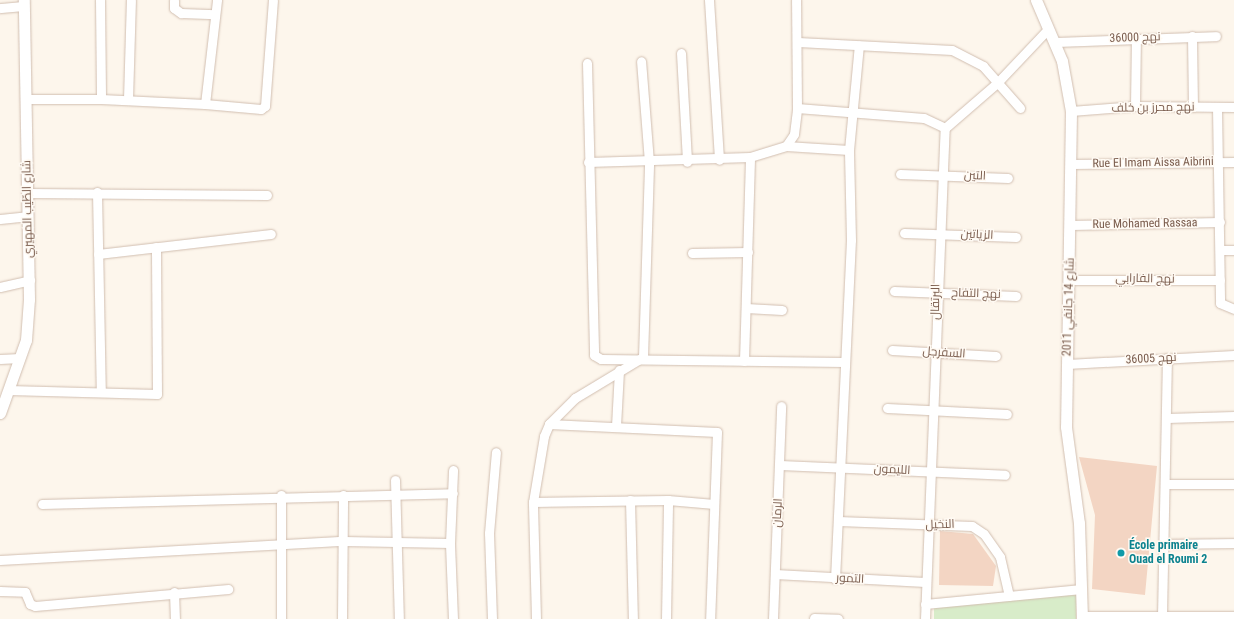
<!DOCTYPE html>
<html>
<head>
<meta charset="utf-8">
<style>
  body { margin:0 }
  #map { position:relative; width:1234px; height:619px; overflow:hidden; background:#fdf6ec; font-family:"Roboto Condensed",Cairo,sans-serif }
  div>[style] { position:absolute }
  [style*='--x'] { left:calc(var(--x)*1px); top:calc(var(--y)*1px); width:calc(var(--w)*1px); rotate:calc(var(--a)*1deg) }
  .green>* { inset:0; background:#d8ecc9 }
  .building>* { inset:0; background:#f3d5c3 }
  .roads { filter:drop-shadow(0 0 1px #d1beb0) drop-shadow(0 0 1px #d1beb0) }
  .minor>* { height:9px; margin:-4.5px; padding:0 4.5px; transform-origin:4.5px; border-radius:4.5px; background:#fff }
  .tertiary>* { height:11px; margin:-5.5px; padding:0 5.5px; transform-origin:5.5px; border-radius:5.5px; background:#fff }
  .dots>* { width:11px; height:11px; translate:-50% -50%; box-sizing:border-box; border:2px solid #fffaf3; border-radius:50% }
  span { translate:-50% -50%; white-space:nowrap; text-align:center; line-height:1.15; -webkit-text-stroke:3px #fffaf3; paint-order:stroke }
  .street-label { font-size:12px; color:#7a5c4d }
  .culture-label { font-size:12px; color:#0d838f; font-weight:700 }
  .left { translate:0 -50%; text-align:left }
</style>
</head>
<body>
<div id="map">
  <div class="green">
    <div style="clip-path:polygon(1077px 594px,1076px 619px,934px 619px,934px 606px)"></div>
  </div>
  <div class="building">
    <div style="clip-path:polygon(1079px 457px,1157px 466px,1145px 595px,1092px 589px,1095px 515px)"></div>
    <div style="clip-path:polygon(940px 531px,973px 534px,996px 566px,993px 586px,939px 585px)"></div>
  </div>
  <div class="roads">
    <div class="minor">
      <div style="--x:100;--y:0;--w:99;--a:89.4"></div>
      <div style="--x:101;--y:99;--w:104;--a:2.8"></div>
      <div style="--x:205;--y:104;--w:105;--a:-83.4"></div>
      <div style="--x:174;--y:0;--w:8;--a:90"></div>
      <div style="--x:174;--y:8;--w:9;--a:36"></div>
      <div style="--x:181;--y:13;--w:34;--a:2"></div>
      <div style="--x:709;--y:0;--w:160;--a:86.4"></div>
      <div style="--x:0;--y:8;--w:24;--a:-5"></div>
      <div style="--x:1192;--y:36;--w:71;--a:89.2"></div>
      <div style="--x:798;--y:42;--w:154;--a:3"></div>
      <div style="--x:952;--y:50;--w:35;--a:27"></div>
      <div style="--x:983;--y:66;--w:56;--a:48.6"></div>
      <div style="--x:1054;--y:42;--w:162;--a:-2.1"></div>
      <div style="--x:681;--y:53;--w:109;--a:86.8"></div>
      <div style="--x:587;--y:63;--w:292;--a:88.6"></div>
      <div style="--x:594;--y:355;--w:8;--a:30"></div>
      <div style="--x:601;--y:359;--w:243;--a:0.7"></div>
      <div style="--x:25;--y:99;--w:76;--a:0"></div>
      <div style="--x:128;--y:99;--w:99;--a:-88.3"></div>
      <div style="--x:205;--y:104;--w:56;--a:5.1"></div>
      <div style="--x:261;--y:109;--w:5;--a:-37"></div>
      <div style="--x:265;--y:106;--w:106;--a:-85.7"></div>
      <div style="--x:1135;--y:106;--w:68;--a:-89.2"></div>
      <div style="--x:1217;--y:107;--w:196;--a:89.1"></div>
      <div style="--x:1220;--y:303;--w:15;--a:23"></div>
      <div style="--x:797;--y:108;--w:127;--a:4.5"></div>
      <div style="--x:924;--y:118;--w:23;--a:25"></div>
      <div style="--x:1071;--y:111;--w:64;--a:-4.5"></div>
      <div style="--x:1135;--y:106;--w:99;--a:0.6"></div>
      <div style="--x:786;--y:146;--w:63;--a:3.6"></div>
      <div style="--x:588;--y:162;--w:162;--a:-1.8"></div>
      <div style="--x:750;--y:157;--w:38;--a:-17"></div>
      <div style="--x:786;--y:146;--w:14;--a:-56"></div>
      <div style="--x:794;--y:134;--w:26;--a:-83"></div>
      <div style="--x:797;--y:108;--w:108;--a:-90.5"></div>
      <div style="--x:1072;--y:164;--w:162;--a:-0.7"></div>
      <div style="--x:900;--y:174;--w:108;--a:2.1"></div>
      <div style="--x:97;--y:192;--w:200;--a:88.9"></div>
      <div style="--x:28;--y:193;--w:239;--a:0.5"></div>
      <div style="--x:0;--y:219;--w:27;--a:-6"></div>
      <div style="--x:1071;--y:225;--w:149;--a:-1.2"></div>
      <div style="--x:904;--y:233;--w:112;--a:2"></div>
      <div style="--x:1221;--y:250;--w:13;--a:0"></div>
      <div style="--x:692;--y:253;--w:56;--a:-1"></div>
      <div style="--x:98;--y:254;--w:174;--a:-6.6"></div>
      <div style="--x:1070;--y:280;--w:150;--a:0"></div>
      <div style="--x:0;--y:287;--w:31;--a:-13"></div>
      <div style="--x:894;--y:291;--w:122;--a:2.3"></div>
      <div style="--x:746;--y:308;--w:36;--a:3"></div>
      <div style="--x:892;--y:350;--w:104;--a:3.3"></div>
      <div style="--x:0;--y:359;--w:20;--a:-3"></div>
      <div style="--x:744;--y:361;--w:204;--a:-88.3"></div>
      <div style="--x:1067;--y:364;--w:167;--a:-3.1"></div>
      <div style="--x:8;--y:390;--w:149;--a:1.5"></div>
      <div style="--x:157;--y:394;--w:147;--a:-90.4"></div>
      <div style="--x:887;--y:408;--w:120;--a:2.9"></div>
      <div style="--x:1167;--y:418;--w:67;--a:-1.7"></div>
      <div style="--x:549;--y:424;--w:168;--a:2.7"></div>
      <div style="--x:717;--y:432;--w:187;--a:92.1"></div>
      <div style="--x:616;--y:426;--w:56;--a:-86.9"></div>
      <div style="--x:780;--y:465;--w:225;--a:2.5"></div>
      <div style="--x:395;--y:480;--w:139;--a:88.4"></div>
      <div style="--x:1166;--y:484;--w:68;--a:0"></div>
      <div style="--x:630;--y:500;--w:119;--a:88.6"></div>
      <div style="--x:533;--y:502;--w:135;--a:-0.8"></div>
      <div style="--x:668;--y:500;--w:46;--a:5"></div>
      <div style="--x:42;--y:504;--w:411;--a:-1.5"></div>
      <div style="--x:838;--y:521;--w:134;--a:2.1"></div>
      <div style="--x:972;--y:526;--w:14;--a:34"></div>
      <div style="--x:984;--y:534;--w:28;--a:55"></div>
      <div style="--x:1000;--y:557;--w:40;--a:77"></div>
      <div style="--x:1165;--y:544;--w:69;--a:-0.8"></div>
      <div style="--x:0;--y:560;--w:344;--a:-3.2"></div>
      <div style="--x:343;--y:541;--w:107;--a:1.1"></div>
      <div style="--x:775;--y:574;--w:150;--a:3.1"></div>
      <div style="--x:835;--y:579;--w:339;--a:-87.3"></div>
      <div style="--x:851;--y:240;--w:90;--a:-91.3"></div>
      <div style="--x:849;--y:150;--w:105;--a:-84.6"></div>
      <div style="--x:0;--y:591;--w:25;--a:2"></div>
      <div style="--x:25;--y:592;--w:13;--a:67"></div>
      <div style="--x:30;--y:604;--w:5;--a:22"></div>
      <div style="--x:35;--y:606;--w:194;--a:-5"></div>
      <div style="--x:174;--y:592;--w:27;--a:88"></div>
      <div style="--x:925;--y:604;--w:157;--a:-5.5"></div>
      <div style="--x:1082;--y:616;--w:152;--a:0"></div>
      <div style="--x:1162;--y:616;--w:258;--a:-88.9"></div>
      <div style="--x:814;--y:618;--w:24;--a:2"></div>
      <div style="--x:281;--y:619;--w:124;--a:-90"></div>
      <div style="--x:342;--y:619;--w:124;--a:-89.5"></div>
      <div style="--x:453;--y:619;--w:76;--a:-92.3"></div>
      <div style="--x:450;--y:543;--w:73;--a:-87.6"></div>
      <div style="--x:492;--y:619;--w:86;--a:-92"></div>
      <div style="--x:489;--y:533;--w:81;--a:-85.1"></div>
      <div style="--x:536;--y:619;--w:117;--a:-91.5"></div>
      <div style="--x:533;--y:502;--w:67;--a:-80.5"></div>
      <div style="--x:544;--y:436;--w:13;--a:-67"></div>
      <div style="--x:549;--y:424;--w:37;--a:-45"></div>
      <div style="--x:575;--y:398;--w:79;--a:-31.1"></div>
      <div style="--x:643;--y:357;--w:195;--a:-88.2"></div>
      <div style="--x:649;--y:162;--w:101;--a:-94.5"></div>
      <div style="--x:666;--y:619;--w:119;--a:-89"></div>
      <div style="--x:773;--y:619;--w:213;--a:-87.8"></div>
      <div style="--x:925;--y:619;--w:491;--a:-87.7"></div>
      <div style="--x:945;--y:128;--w:69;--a:-40.9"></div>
      <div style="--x:997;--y:83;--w:74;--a:-46.6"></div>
    </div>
    <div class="tertiary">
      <div style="--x:1036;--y:0;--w:66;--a:66.9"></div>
      <div style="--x:1062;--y:61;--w:51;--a:79.8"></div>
      <div style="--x:1071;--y:111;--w:316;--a:90.9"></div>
      <div style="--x:1066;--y:427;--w:97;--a:82.3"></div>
      <div style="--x:1079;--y:523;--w:96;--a:88.2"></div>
      <div style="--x:0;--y:413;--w:77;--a:-70.4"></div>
      <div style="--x:26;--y:340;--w:41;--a:-85.8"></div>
      <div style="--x:29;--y:299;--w:299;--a:-91"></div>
    </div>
  </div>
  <div class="dots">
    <div style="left:1121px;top:553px;background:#0f9aa8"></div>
  </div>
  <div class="street-label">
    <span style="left:1135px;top:38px;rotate:-2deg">نهج 36000</span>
    <span style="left:1153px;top:108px;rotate:-1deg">نهج محرز بن خلف</span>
    <span style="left:1153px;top:163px;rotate:-1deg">Rue El Imam Aissa Aibrini</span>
    <span style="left:975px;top:176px;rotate:3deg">التين</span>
    <span style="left:28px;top:209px;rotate:-91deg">شارع الطّيب المهيري</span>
    <span style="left:1145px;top:224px;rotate:-1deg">Rue Mohamed Rassaa</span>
    <span style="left:977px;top:235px;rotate:3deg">الزياتين</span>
    <span style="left:1145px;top:279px;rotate:1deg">نهج الفارابي</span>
    <span style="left:976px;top:294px;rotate:2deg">نهج التفاح</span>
    <span style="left:936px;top:302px;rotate:-89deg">البرتقال</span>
    <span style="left:1069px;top:307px;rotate:-88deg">شارع 14 جانفي 2011</span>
    <span style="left:944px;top:353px;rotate:4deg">السفرجل</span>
    <span style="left:1151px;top:359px;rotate:-3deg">نهج 36005</span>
    <span style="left:892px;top:470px;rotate:3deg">الليمون</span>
    <span style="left:778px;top:513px;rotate:-87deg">الرمان</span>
    <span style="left:940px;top:525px;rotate:-2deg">النخيل</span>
    <span style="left:850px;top:579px;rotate:3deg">التمور</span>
  </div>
  <div class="culture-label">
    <span class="left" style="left:1129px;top:553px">École primaire<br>Ouad el Roumi 2</span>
  </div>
</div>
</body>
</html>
